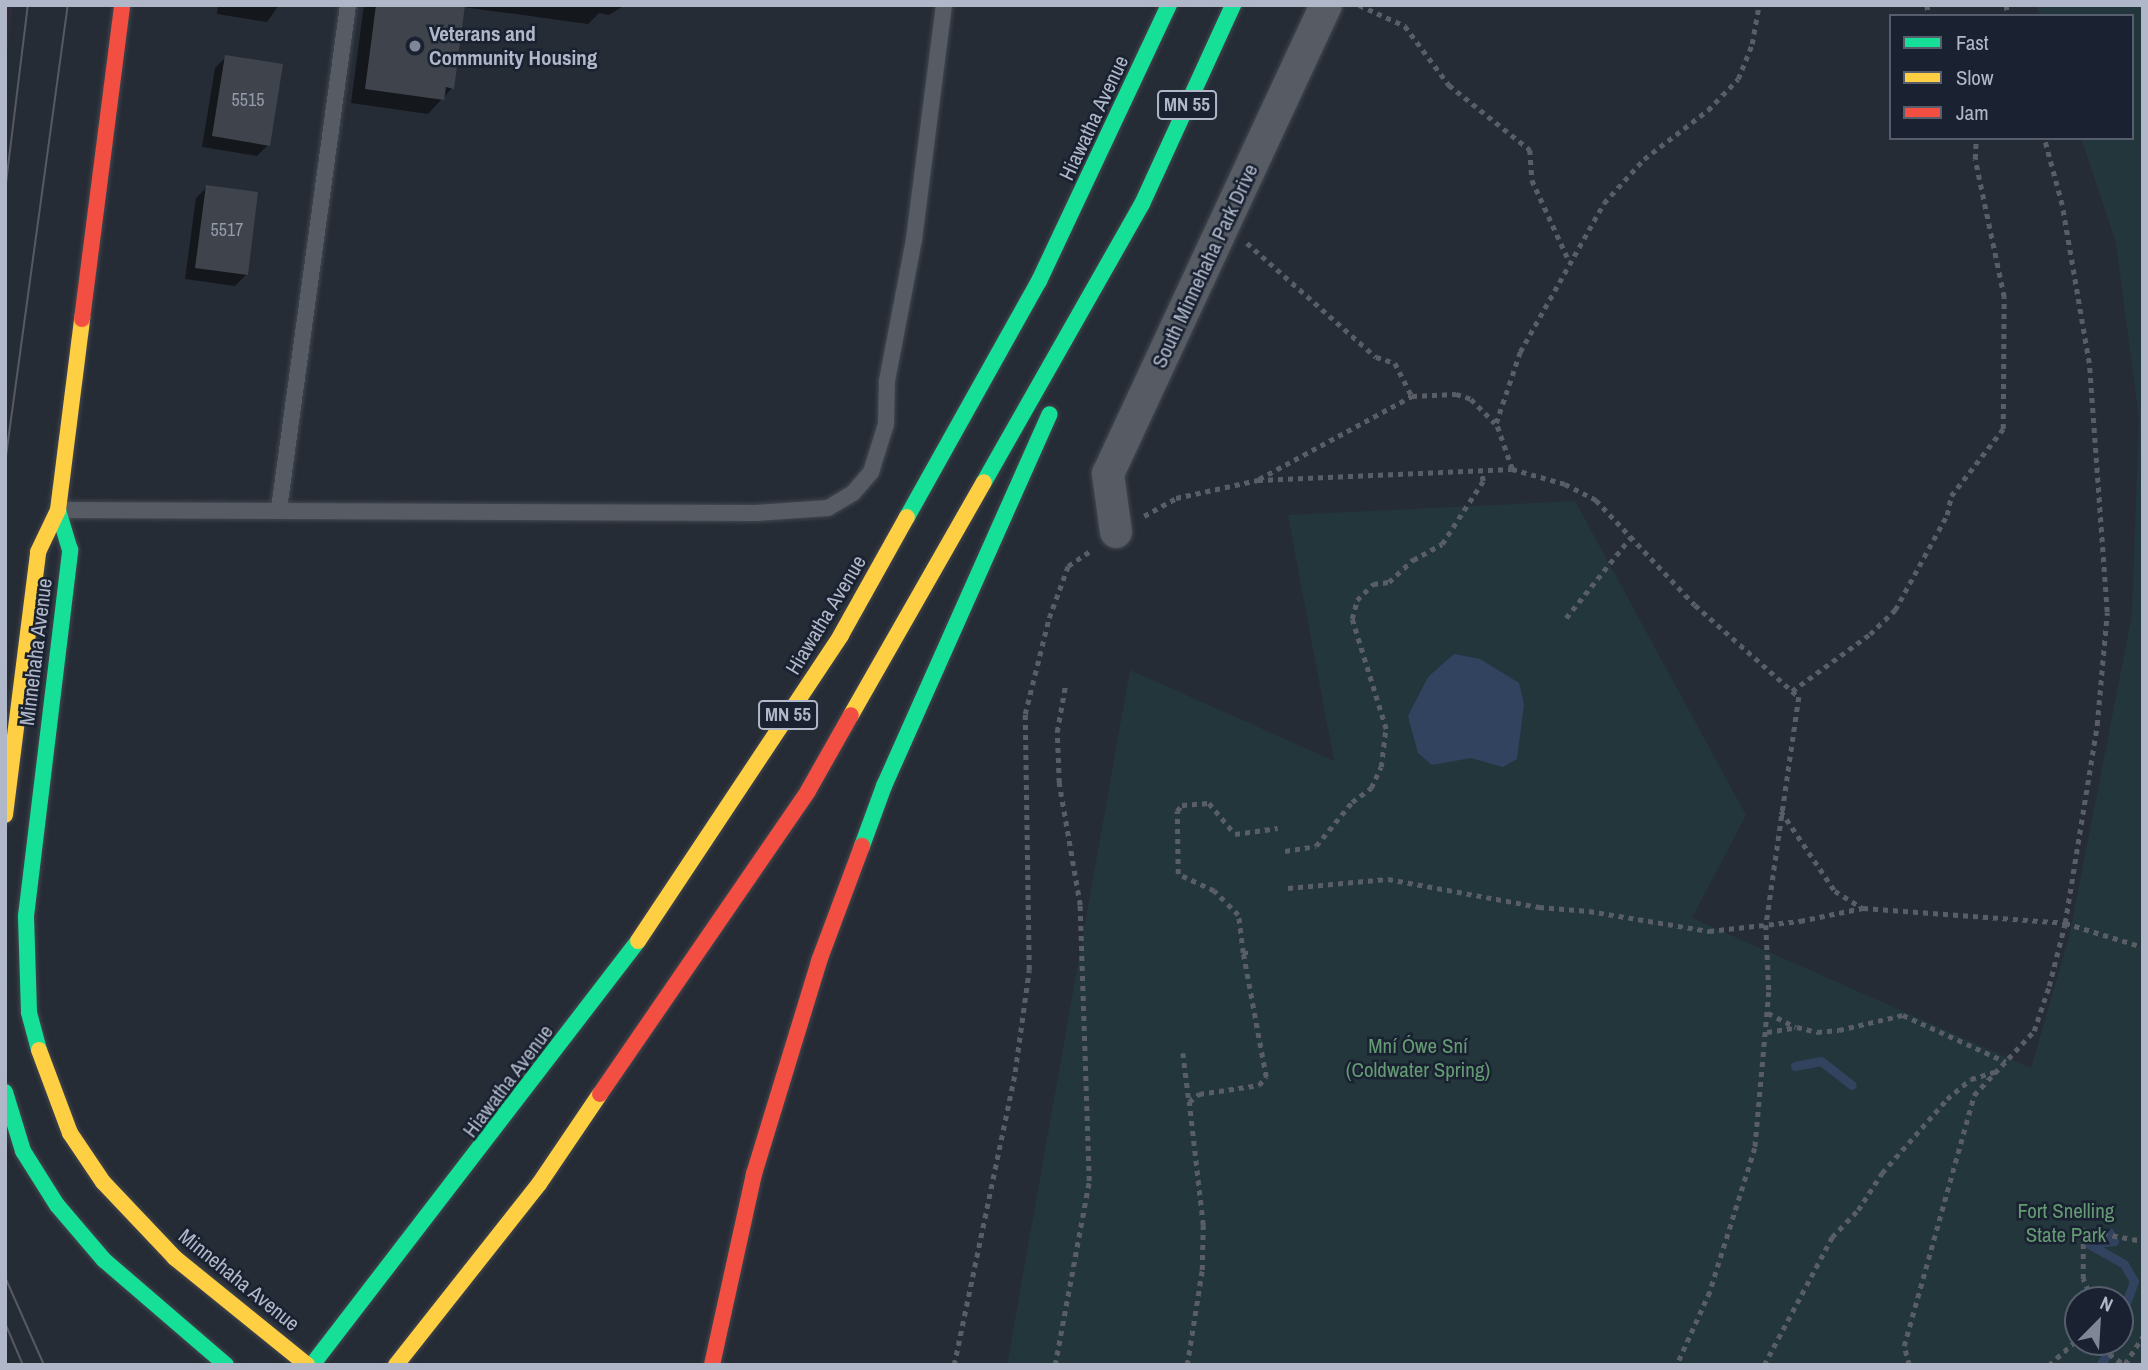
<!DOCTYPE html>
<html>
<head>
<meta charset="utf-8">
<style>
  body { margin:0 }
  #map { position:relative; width:2148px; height:1370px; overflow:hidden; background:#262c36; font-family:"Archivo Narrow",sans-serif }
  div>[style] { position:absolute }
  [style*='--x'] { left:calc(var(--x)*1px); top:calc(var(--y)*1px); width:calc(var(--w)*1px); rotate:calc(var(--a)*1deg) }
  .medical>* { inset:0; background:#2f2d3c }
  .green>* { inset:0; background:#23363c }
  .water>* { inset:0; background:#324360 }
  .shadow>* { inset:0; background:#0007 }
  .stream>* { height:9px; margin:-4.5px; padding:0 4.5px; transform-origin:4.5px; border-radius:4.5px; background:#324360 }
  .building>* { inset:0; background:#3f444c }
  .path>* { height:4.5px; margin-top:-2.25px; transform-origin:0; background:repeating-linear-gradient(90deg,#595e66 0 5px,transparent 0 10px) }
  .roads { filter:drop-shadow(0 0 2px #43474e) drop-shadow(0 0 2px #43474e) }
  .lane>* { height:16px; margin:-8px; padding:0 8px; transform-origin:8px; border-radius:8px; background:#565b64 }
  .street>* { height:32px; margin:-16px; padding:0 16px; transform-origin:16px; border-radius:16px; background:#565b64 }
  .fast>* { height:16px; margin:-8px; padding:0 8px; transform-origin:8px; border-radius:8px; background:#16e098 }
  .slow>* { height:16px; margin:-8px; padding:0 8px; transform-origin:8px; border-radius:8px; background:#ffcf43 }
  .jam>* { height:16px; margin:-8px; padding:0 8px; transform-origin:8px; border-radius:8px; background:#f24e42 }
  .tram>* { height:2px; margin:-1px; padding:0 1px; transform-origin:1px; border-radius:1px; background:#555a62 }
  .dots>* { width:19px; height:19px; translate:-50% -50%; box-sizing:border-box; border:4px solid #1a2231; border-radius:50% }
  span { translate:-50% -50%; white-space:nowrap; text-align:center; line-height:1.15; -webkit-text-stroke:5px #1a2231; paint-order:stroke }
  .number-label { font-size:18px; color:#939aa9 }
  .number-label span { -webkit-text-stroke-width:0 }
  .shield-label span { padding:2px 5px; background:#1a2231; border:2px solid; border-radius:5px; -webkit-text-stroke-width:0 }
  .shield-label { font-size:19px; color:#afb7c8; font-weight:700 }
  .poi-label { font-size:21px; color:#afb7c8; font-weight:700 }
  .left { translate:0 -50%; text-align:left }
  .street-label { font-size:21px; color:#afb7c8 }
  .park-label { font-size:21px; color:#659b74 }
  .frame { position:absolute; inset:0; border:7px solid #afb7c8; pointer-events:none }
  .legend { position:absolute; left:1889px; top:14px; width:245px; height:126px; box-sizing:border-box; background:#1a2231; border:2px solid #565e6d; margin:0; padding:9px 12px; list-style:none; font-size:21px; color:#afb7c8 }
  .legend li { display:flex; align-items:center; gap:14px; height:35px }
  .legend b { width:35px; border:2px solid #565e6d }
  .north { position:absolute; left:2064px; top:1286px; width:70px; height:70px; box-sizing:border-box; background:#1a2231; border:2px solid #565e6d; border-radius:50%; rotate:24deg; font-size:19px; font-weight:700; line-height:28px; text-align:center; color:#afb7c8 }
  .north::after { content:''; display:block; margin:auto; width:24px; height:32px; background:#7f8695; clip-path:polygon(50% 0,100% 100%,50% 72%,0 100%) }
</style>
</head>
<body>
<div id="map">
  <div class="medical">
    <div style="clip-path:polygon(5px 5px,13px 5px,5px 64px)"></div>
  </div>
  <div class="green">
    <div style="clip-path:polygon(evenodd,2036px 5px,2143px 5px,2143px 1365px,1007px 1365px,1130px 670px,1334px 761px,1288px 515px,1575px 501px,1746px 815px,1692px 918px,2031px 1068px,2069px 937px,2132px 615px,2139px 418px,2116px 243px,2081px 138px,2132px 138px,2132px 16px,2040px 16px,2036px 5px,2078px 1300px,2120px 1300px,2120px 1342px,2078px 1342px,2078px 1300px)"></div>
  </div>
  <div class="water">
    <div style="clip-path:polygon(1454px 654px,1480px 659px,1519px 683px,1524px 704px,1517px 759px,1503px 767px,1471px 758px,1432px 765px,1418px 753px,1408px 716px,1428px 677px)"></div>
  </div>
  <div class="shadow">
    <div style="clip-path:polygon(218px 5px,279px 5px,267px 22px,217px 14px)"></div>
    <div style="clip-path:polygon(364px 5px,625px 5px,609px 15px,599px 13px,588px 24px,463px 7px,452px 88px,428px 114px,351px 103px)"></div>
    <div style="clip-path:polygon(226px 57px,268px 145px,257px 156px,202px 147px,215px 68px)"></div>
    <div style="clip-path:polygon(207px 187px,246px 275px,235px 286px,185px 279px,196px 198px)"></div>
  </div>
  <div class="stream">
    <div style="--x:1795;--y:1066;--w:26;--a:-11"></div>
    <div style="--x:1821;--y:1061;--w:39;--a:38"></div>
    <div style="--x:2109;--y:1232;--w:10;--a:61"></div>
    <div style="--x:2114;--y:1241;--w:25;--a:173"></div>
    <div style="--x:2089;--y:1244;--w:40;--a:29.7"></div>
    <div style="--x:2124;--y:1264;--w:20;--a:60"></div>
    <div style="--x:2134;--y:1281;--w:41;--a:109.7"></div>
    <div style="--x:2120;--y:1328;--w:7;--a:90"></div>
    <div style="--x:2100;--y:1365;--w:27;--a:-57"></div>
  </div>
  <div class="building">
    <div style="clip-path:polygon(376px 5px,465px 5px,454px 89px,446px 87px,444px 100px,365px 89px)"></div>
    <div style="clip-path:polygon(225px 55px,283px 64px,270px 146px,212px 136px)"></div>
    <div style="clip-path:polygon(206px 185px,258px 192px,248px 275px,195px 268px)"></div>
  </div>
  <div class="path">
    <div style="--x:1359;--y:5;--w:51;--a:24.5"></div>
    <div style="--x:1405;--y:26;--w:74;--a:53.3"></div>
    <div style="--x:1449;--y:85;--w:104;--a:38.7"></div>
    <div style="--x:1530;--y:150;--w:30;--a:86"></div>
    <div style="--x:1532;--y:180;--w:89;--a:65.4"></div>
    <div style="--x:1927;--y:5;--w:11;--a:80"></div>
    <div style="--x:2006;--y:5;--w:11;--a:75"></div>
    <div style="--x:1247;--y:243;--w:172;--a:41.5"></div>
    <div style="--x:1376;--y:357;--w:20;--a:18"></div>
    <div style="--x:1395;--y:363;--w:37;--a:63"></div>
    <div style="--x:1512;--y:469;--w:49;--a:-109.2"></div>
    <div style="--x:1496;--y:423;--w:75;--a:-71.3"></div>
    <div style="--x:1520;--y:352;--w:171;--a:-60.6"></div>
    <div style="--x:1604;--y:203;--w:59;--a:-47.7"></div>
    <div style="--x:1644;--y:159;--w:81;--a:-37.4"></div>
    <div style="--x:1708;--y:110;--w:43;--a:-45.9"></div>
    <div style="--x:1738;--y:79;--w:38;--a:-68"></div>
    <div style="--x:1752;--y:44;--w:40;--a:-80"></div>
    <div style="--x:1259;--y:479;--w:174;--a:-28.5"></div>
    <div style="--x:1412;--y:396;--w:44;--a:-2.6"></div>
    <div style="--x:1456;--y:394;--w:16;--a:18"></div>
    <div style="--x:1471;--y:399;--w:34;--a:45"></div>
    <div style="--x:1144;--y:516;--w:37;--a:-29"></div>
    <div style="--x:1176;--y:498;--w:84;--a:-12.4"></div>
    <div style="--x:1258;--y:480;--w:254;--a:-2.5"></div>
    <div style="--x:1512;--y:469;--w:55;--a:15.8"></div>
    <div style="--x:1565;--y:484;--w:35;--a:27"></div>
    <div style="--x:1596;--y:500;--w:144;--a:46.7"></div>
    <div style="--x:1695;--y:605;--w:139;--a:41.5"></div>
    <div style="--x:1799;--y:697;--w:230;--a:98.2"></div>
    <div style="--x:1766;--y:925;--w:67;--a:87.4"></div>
    <div style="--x:1769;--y:992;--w:157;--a:95.1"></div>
    <div style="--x:1755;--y:1148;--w:151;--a:107.4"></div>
    <div style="--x:1710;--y:1292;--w:80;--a:114.3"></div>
    <div style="--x:1566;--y:618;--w:104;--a:-51.3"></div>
    <div style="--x:1792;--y:691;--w:97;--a:-36.2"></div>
    <div style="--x:1870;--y:634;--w:35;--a:-44"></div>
    <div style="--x:1895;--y:610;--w:108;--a:-61.3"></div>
    <div style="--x:1947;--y:515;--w:19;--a:-78"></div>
    <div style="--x:1951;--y:496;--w:85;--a:-52.2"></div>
    <div style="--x:2003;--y:429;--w:132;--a:-89.6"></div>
    <div style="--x:2004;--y:297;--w:141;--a:-101.9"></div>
    <div style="--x:1975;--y:159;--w:21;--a:-87"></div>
    <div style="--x:1781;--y:811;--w:97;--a:56"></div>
    <div style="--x:1835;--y:891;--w:32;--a:32"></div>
    <div style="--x:1285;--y:851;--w:31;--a:-9"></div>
    <div style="--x:1316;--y:846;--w:57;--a:-50.7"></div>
    <div style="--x:1352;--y:802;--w:24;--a:-36"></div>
    <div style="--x:1371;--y:788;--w:23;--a:-65"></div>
    <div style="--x:1381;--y:767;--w:38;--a:-83"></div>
    <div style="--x:1386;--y:729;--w:115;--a:-107.2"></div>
    <div style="--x:1352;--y:619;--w:20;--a:-75"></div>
    <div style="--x:1357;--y:600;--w:23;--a:-45"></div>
    <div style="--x:1373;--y:584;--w:16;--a:-7"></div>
    <div style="--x:1389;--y:582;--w:33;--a:-43"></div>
    <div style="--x:1413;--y:560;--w:33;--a:-29"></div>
    <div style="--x:1442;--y:544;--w:75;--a:-56.9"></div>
    <div style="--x:1483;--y:481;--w:10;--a:-101"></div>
    <div style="--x:1288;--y:888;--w:100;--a:-5.1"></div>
    <div style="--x:1388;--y:879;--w:154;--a:10.5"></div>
    <div style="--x:1539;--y:907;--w:50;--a:4.6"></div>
    <div style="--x:1589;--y:911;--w:122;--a:9.5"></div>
    <div style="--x:1709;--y:931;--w:92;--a:-6.3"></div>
    <div style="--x:1800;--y:921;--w:64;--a:-11.7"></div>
    <div style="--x:1863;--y:908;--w:203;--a:4.2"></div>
    <div style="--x:2065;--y:923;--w:82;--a:17.1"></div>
    <div style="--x:1243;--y:953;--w:38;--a:-97"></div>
    <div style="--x:1238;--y:915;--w:34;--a:-135"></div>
    <div style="--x:1214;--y:891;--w:40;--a:-155"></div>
    <div style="--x:1178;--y:874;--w:63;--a:-90.9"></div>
    <div style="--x:1177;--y:811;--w:8;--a:-50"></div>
    <div style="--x:1182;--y:805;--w:27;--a:-4"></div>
    <div style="--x:1209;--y:803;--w:40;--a:50"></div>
    <div style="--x:1235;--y:834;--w:43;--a:-7.9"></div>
    <div style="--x:1768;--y:1013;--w:31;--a:27"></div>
    <div style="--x:1767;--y:1032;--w:30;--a:-9"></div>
    <div style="--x:1797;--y:1027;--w:21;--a:14"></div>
    <div style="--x:1817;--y:1032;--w:22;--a:-5"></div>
    <div style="--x:1839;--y:1030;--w:66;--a:-13.2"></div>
    <div style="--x:1903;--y:1015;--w:113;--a:24.5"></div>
    <div style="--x:1183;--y:1053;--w:48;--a:82.9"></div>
    <div style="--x:2092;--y:1300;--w:23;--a:-113"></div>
    <div style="--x:2083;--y:1279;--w:49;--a:-90"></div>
    <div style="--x:2083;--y:1230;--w:61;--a:10.4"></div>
    <div style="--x:2093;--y:1342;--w:39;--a:36"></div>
    <div style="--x:2125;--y:1364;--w:33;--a:-57"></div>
    <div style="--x:954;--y:1365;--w:299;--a:-78.2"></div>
    <div style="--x:1015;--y:1072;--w:103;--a:-82.2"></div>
    <div style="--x:1029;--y:970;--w:256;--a:-90.9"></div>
    <div style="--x:1025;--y:714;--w:99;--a:-76"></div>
    <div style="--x:1049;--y:618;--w:55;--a:-69.9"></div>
    <div style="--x:1068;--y:566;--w:30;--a:-34"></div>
    <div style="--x:1055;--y:1365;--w:187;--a:-79.5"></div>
    <div style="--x:1089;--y:1181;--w:276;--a:-91.9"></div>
    <div style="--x:1080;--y:905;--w:124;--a:-99.8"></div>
    <div style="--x:1059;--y:783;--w:51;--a:-92.2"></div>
    <div style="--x:1057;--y:732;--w:46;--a:-79.9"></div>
    <div style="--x:1187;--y:1365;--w:96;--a:-81"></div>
    <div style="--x:1202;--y:1270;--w:45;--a:-88.7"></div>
    <div style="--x:1203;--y:1225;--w:124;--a:-96.5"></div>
    <div style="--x:1189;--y:1102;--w:13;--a:-39"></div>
    <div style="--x:1199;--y:1094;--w:61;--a:-8.5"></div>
    <div style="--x:1259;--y:1085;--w:11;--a:-49"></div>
    <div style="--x:1266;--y:1077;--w:126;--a:-100.5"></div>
    <div style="--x:1243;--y:953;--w:9;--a:0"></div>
    <div style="--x:1764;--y:1365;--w:145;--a:-62"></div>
    <div style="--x:1832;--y:1237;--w:37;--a:-46"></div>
    <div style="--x:1858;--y:1210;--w:44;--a:-57"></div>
    <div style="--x:1882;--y:1173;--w:98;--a:-48.7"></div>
    <div style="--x:1947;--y:1099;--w:31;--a:-40"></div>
    <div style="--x:1971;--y:1079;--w:28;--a:-17"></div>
    <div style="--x:1909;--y:1365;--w:20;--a:-105"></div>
    <div style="--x:1904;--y:1346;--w:261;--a:-74.4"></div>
    <div style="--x:1974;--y:1095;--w:88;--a:-46.8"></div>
    <div style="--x:2034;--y:1031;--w:47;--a:-71.6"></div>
    <div style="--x:2049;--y:986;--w:65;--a:-75.7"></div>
    <div style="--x:2065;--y:923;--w:201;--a:-80.8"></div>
    <div style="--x:2097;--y:725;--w:113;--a:-84.9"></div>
    <div style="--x:2107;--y:612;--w:250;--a:-94.1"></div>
    <div style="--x:2089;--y:363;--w:160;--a:-99.7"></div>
    <div style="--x:2062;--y:205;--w:69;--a:-105"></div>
    <div style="--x:2049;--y:1365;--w:39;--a:-42"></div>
  </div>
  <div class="roads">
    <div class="lane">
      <div style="--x:279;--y:509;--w:509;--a:-82.2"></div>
      <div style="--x:58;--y:510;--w:698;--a:0.25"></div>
      <div style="--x:756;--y:513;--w:72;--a:-4"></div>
      <div style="--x:828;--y:508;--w:29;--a:-31"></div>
      <div style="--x:853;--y:493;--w:28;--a:-49"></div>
      <div style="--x:871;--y:472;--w:50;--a:-72.6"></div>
      <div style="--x:886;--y:424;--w:43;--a:-88.7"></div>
      <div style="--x:887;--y:381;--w:145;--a:-79.2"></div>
      <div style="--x:914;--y:239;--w:236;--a:-82.7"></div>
    </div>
    <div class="street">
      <div style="--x:1116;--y:532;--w:59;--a:-97.9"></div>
      <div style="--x:1108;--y:474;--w:517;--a:-65.07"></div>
    </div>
    <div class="fast">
      <div style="--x:984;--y:482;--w:320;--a:-60.4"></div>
      <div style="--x:1142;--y:204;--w:219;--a:-65.4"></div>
      <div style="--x:907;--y:517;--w:270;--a:-60.8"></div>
      <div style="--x:1039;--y:281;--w:305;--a:-64.8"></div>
      <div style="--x:862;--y:846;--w:64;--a:-69.9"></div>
      <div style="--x:884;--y:786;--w:407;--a:-66"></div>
      <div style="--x:39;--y:1050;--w:39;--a:-105"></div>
      <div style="--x:29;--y:1012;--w:96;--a:-91.8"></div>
      <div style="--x:26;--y:916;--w:369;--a:-83.1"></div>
      <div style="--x:70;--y:550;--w:42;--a:-106.7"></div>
      <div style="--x:5;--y:1092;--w:62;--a:73"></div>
      <div style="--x:23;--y:1151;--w:64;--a:57.8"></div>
      <div style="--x:57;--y:1205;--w:72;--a:49.5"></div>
      <div style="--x:104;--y:1260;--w:161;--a:40.7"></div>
      <div style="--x:312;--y:1365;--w:535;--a:-52.44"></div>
    </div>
    <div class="slow">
      <div style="--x:851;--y:715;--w:268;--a:-60.3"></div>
      <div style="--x:5;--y:815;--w:265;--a:-82.8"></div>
      <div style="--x:38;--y:552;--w:47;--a:-64.5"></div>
      <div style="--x:58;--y:510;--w:193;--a:-82.8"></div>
      <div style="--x:638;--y:941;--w:367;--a:-56.4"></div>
      <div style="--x:841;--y:635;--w:135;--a:-60.8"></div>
      <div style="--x:39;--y:1050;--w:89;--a:69.5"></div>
      <div style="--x:70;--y:1133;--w:59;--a:56"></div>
      <div style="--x:103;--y:1182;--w:105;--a:46.5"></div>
      <div style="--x:175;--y:1258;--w:170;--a:39"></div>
      <div style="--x:396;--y:1365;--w:231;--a:-51.7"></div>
      <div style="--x:539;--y:1184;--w:109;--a:-55.9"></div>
    </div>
    <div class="jam">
      <div style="--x:82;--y:319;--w:317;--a:-82.7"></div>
      <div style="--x:600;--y:1094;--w:368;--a:-55.5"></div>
      <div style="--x:808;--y:791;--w:87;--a:-60.5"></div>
      <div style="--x:712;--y:1365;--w:196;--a:-77.6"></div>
      <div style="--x:754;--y:1174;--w:223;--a:-73"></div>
      <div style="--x:819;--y:961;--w:123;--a:-69.5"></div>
    </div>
  </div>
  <div class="tram">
    <div style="--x:5;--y:191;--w:187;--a:-83"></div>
    <div style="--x:5;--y:463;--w:462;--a:-82.2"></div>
    <div style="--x:5;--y:1277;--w:96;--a:66.1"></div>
    <div style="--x:5;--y:1323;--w:46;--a:66.8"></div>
  </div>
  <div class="dots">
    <div style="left:415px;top:46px;background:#7f8695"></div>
  </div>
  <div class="number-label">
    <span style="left:248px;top:100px">5515</span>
    <span style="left:227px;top:230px">5517</span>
  </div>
  <div class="shield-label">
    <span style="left:1187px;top:105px">MN 55</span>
    <span style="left:788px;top:715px">MN 55</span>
  </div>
  <div class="poi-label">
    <span class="left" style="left:429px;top:46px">Veterans and<br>Community Housing</span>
  </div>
  <div class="street-label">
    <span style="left:1094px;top:118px;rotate:-65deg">Hiawatha Avenue</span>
    <span style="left:1205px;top:266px;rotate:-65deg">South Minnehaha Park Drive</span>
    <span style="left:826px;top:615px;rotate:-59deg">Hiawatha Avenue</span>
    <span style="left:36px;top:652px;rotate:-83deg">Minnehaha Avenue</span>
    <span style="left:508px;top:1081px;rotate:-53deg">Hiawatha Avenue</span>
    <span style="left:239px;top:1280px;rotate:39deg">Minnehaha Avenue</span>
  </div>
  <div class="park-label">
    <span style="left:1418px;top:1058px">Mní Ówe Sní<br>(Coldwater Spring)</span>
    <span style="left:2066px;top:1223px">Fort Snelling<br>State Park</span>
  </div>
  <div class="frame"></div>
  <ul class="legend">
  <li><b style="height:9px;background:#16e098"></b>Fast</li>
  <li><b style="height:9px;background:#ffcf43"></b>Slow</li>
  <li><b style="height:9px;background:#f24e42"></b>Jam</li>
  </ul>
  <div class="north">N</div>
</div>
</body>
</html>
